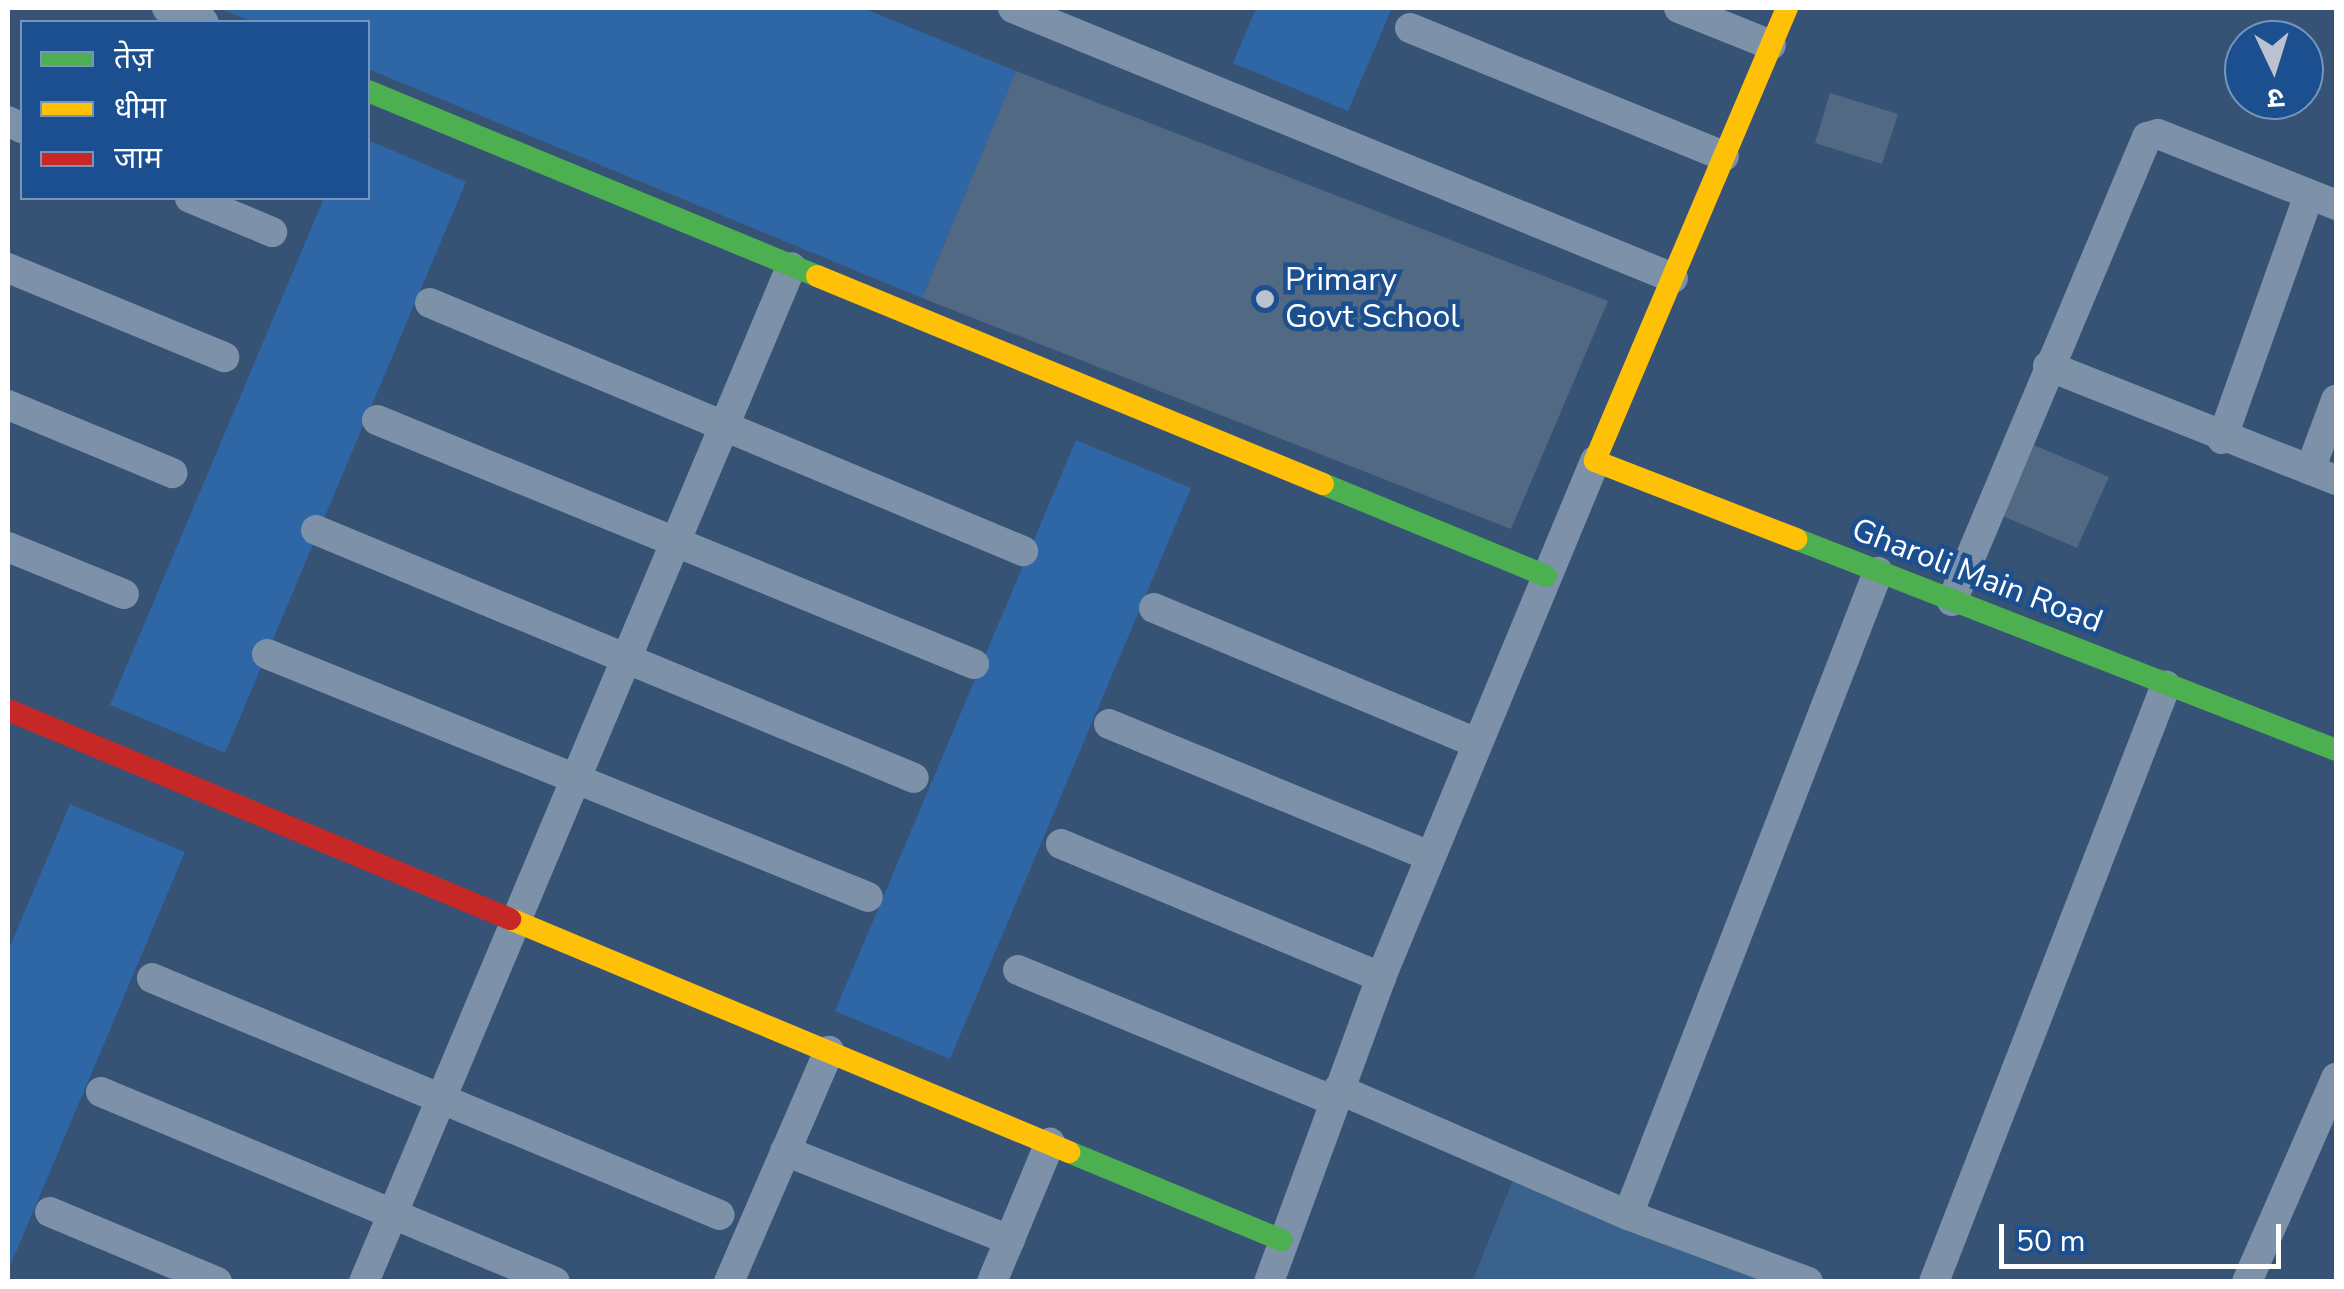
<!DOCTYPE html>
<html>
<head>
<meta charset="utf-8">
<style>
  body { margin:0 }
  #map { position:relative; width:2344px; height:1289px; overflow:hidden; background:#365274; font-family:"Nunito Sans","Noto Sans Devanagari",sans-serif }
  div>[style] { position:absolute }
  [style*='--x'] { left:calc(var(--x)*1px); top:calc(var(--y)*1px); width:calc(var(--w)*1px); rotate:calc(var(--a)*1deg) }
  .green>* { inset:0; background:#2f66a5 }
  .water>* { inset:0; background:#3b618d }
  .building>* { inset:0; background:#526984 }
  .street>* { height:30px; margin:-15px; padding:0 15px; transform-origin:15px; border-radius:15px; background:#7d92a8 }
  .fast>* { height:22px; margin:-11px; padding:0 11px; transform-origin:11px; border-radius:11px; background:#4caf50 }
  .slow>* { height:22px; margin:-11px; padding:0 11px; transform-origin:11px; border-radius:11px; background:#ffc107 }
  .jam>* { height:22px; margin:-11px; padding:0 11px; transform-origin:11px; border-radius:11px; background:#c62828 }
  .dots>* { width:28px; height:28px; translate:-50% -50%; box-sizing:border-box; border:5px solid #1b4f8f; border-radius:50% }
  span { translate:-50% -50%; white-space:nowrap; text-align:center; line-height:1.15; -webkit-text-stroke:9px #1b4f8f; paint-order:stroke }
  .poi-label { font-size:32px; color:#fff }
  .left { translate:0 -50%; text-align:left }
  .street-label { font-size:32px; color:#fff }
  .frame { position:absolute; inset:0; border:10px solid #fff; pointer-events:none }
  .legend { position:absolute; left:20px; top:20px; width:350px; height:180px; box-sizing:border-box; background:#1b4f8f; border:2px solid #7695bc; margin:0; padding:12px 18px; list-style:none; font-size:30px; color:#fff }
  .legend li { display:flex; align-items:center; gap:20px; height:50px }
  .legend b { width:50px; border:2px solid #7695bc }
  .north { position:absolute; left:2224px; top:20px; width:100px; height:100px; box-sizing:border-box; background:#1b4f8f; border:2px solid #7695bc; border-radius:50%; rotate:176deg; font-size:28px; font-weight:700; line-height:40px; text-align:center; color:#fff }
  .north::after { content:''; display:block; margin:auto; width:35px; height:45px; background:#b9c2ce; clip-path:polygon(50% 0,100% 100%,50% 72%,0 100%) }
  .scale { position:absolute; left:1999px; top:1224px; width:282px; height:45px; box-sizing:border-box; border:5px solid #fff; border-top:0; padding-left:12px; font-size:30px; line-height:35px; white-space:nowrap; color:#fff; -webkit-text-stroke:8px #1b4f8f; paint-order:stroke }
</style>
</head>
<body>
<div id="map">
  <div class="green">
    <div style="clip-path:polygon(218px 8px,863px 8px,1016px 71px,922px 298px,368px 69px,368px 22px,254px 22px)"></div>
    <div style="clip-path:polygon(1256px 8px,1392px 8px,1348px 111px,1233px 63px)"></div>
    <div style="clip-path:polygon(368px 140px,466px 182px,225px 753px,110px 705px,324px 198px,368px 198px)"></div>
    <div style="clip-path:polygon(1076px 440px,1191px 488px,950px 1059px,835px 1011px)"></div>
    <div style="clip-path:polygon(70px 804px,185px 852px,8px 1271px,8px 951px)"></div>
  </div>
  <div class="water">
    <div style="clip-path:polygon(1515px 1175px,1763px 1281px,1472px 1282px)"></div>
  </div>
  <div class="building">
    <div style="clip-path:polygon(1016px 71px,1608px 301px,1511px 529px,922px 298px)"></div>
    <div style="clip-path:polygon(1830px 93px,1898px 114px,1882px 164px,1815px 143px)"></div>
    <div style="clip-path:polygon(2027px 442px,2109px 477px,2077px 548px,1996px 513px)"></div>
  </div>
  <div class="street">
    <div style="--x:167;--y:8;--w:39;--a:21"></div>
    <div style="--x:1013;--y:8;--w:713;--a:22.25"></div>
    <div style="--x:1679;--y:8;--w:99;--a:21.9"></div>
    <div style="--x:1410;--y:28;--w:339;--a:22.2"></div>
    <div style="--x:8;--y:121;--w:16;--a:27"></div>
    <div style="--x:190;--y:198;--w:89;--a:22.5"></div>
    <div style="--x:8;--y:268;--w:234;--a:22.4"></div>
    <div style="--x:430;--y:303;--w:643;--a:22.7"></div>
    <div style="--x:2048;--y:366;--w:310;--a:21.6"></div>
    <div style="--x:8;--y:405;--w:178;--a:22.5"></div>
    <div style="--x:377;--y:420;--w:645;--a:22.23"></div>
    <div style="--x:2222;--y:439;--w:259;--a:-70.4"></div>
    <div style="--x:2310;--y:470;--w:75;--a:-69.6"></div>
    <div style="--x:316;--y:530;--w:647;--a:22.52"></div>
    <div style="--x:8;--y:547;--w:125;--a:22.1"></div>
    <div style="--x:1952;--y:601;--w:503;--a:-67.2"></div>
    <div style="--x:2147;--y:137;--w:11;--a:-15"></div>
    <div style="--x:2158;--y:134;--w:192;--a:21.7"></div>
    <div style="--x:1154;--y:608;--w:350;--a:22.7"></div>
    <div style="--x:267;--y:654;--w:648;--a:22.01"></div>
    <div style="--x:1109;--y:724;--w:347;--a:22.4"></div>
    <div style="--x:1061;--y:844;--w:347;--a:22.6"></div>
    <div style="--x:1018;--y:970;--w:342;--a:22.5"></div>
    <div style="--x:152;--y:978;--w:615;--a:22.65"></div>
    <div style="--x:1338;--y:1089;--w:316;--a:23.5"></div>
    <div style="--x:1628;--y:1215;--w:192;--a:20.4"></div>
    <div style="--x:101;--y:1092;--w:492;--a:22.7"></div>
    <div style="--x:785;--y:1151;--w:242;--a:21.6"></div>
    <div style="--x:50;--y:1212;--w:181;--a:22.7"></div>
    <div style="--x:1628;--y:1215;--w:690;--a:-68.75"></div>
    <div style="--x:364;--y:1282;--w:1101;--a:-67.18"></div>
    <div style="--x:729;--y:1282;--w:252;--a:-66.6"></div>
    <div style="--x:992;--y:1282;--w:151;--a:-67.4"></div>
    <div style="--x:1269;--y:1282;--w:325;--a:-69.8"></div>
    <div style="--x:1381;--y:977;--w:559;--a:-67.47"></div>
    <div style="--x:1934;--y:1282;--w:640;--a:-68.76"></div>
    <div style="--x:2247;--y:1282;--w:223;--a:-66.4"></div>
  </div>
  <div class="fast">
    <div style="--x:368;--y:91;--w:486;--a:22.4"></div>
    <div style="--x:1323;--y:484;--w:241;--a:22.4"></div>
    <div style="--x:1796;--y:539;--w:580;--a:21.34"></div>
    <div style="--x:1069;--y:1152;--w:230;--a:22.5"></div>
  </div>
  <div class="slow">
    <div style="--x:1787;--y:8;--w:492;--a:113"></div>
    <div style="--x:1595;--y:461;--w:216;--a:21.2"></div>
    <div style="--x:817;--y:276;--w:547;--a:22.35"></div>
    <div style="--x:510;--y:919;--w:606;--a:22.63"></div>
  </div>
  <div class="jam">
    <div style="--x:8;--y:710;--w:544;--a:22.6"></div>
  </div>
  <div class="dots">
    <div style="left:1265px;top:299px;background:#b9c2ce"></div>
  </div>
  <div class="poi-label">
    <span class="left" style="left:1285px;top:299px">Primary<br>Govt School</span>
  </div>
  <div class="street-label">
    <span style="left:1977px;top:576px;rotate:21deg">Gharoli Main Road</span>
  </div>
  <div class="frame"></div>
  <ul class="legend">
  <li><b style="height:12px;background:#4caf50"></b>तेज़</li>
  <li><b style="height:12px;background:#ffc107"></b>धीमा</li>
  <li><b style="height:12px;background:#c62828"></b>जाम</li>
  </ul>
  <div class="north">उ</div>
  <div class="scale">50 m</div>
</div>
</body>
</html>
